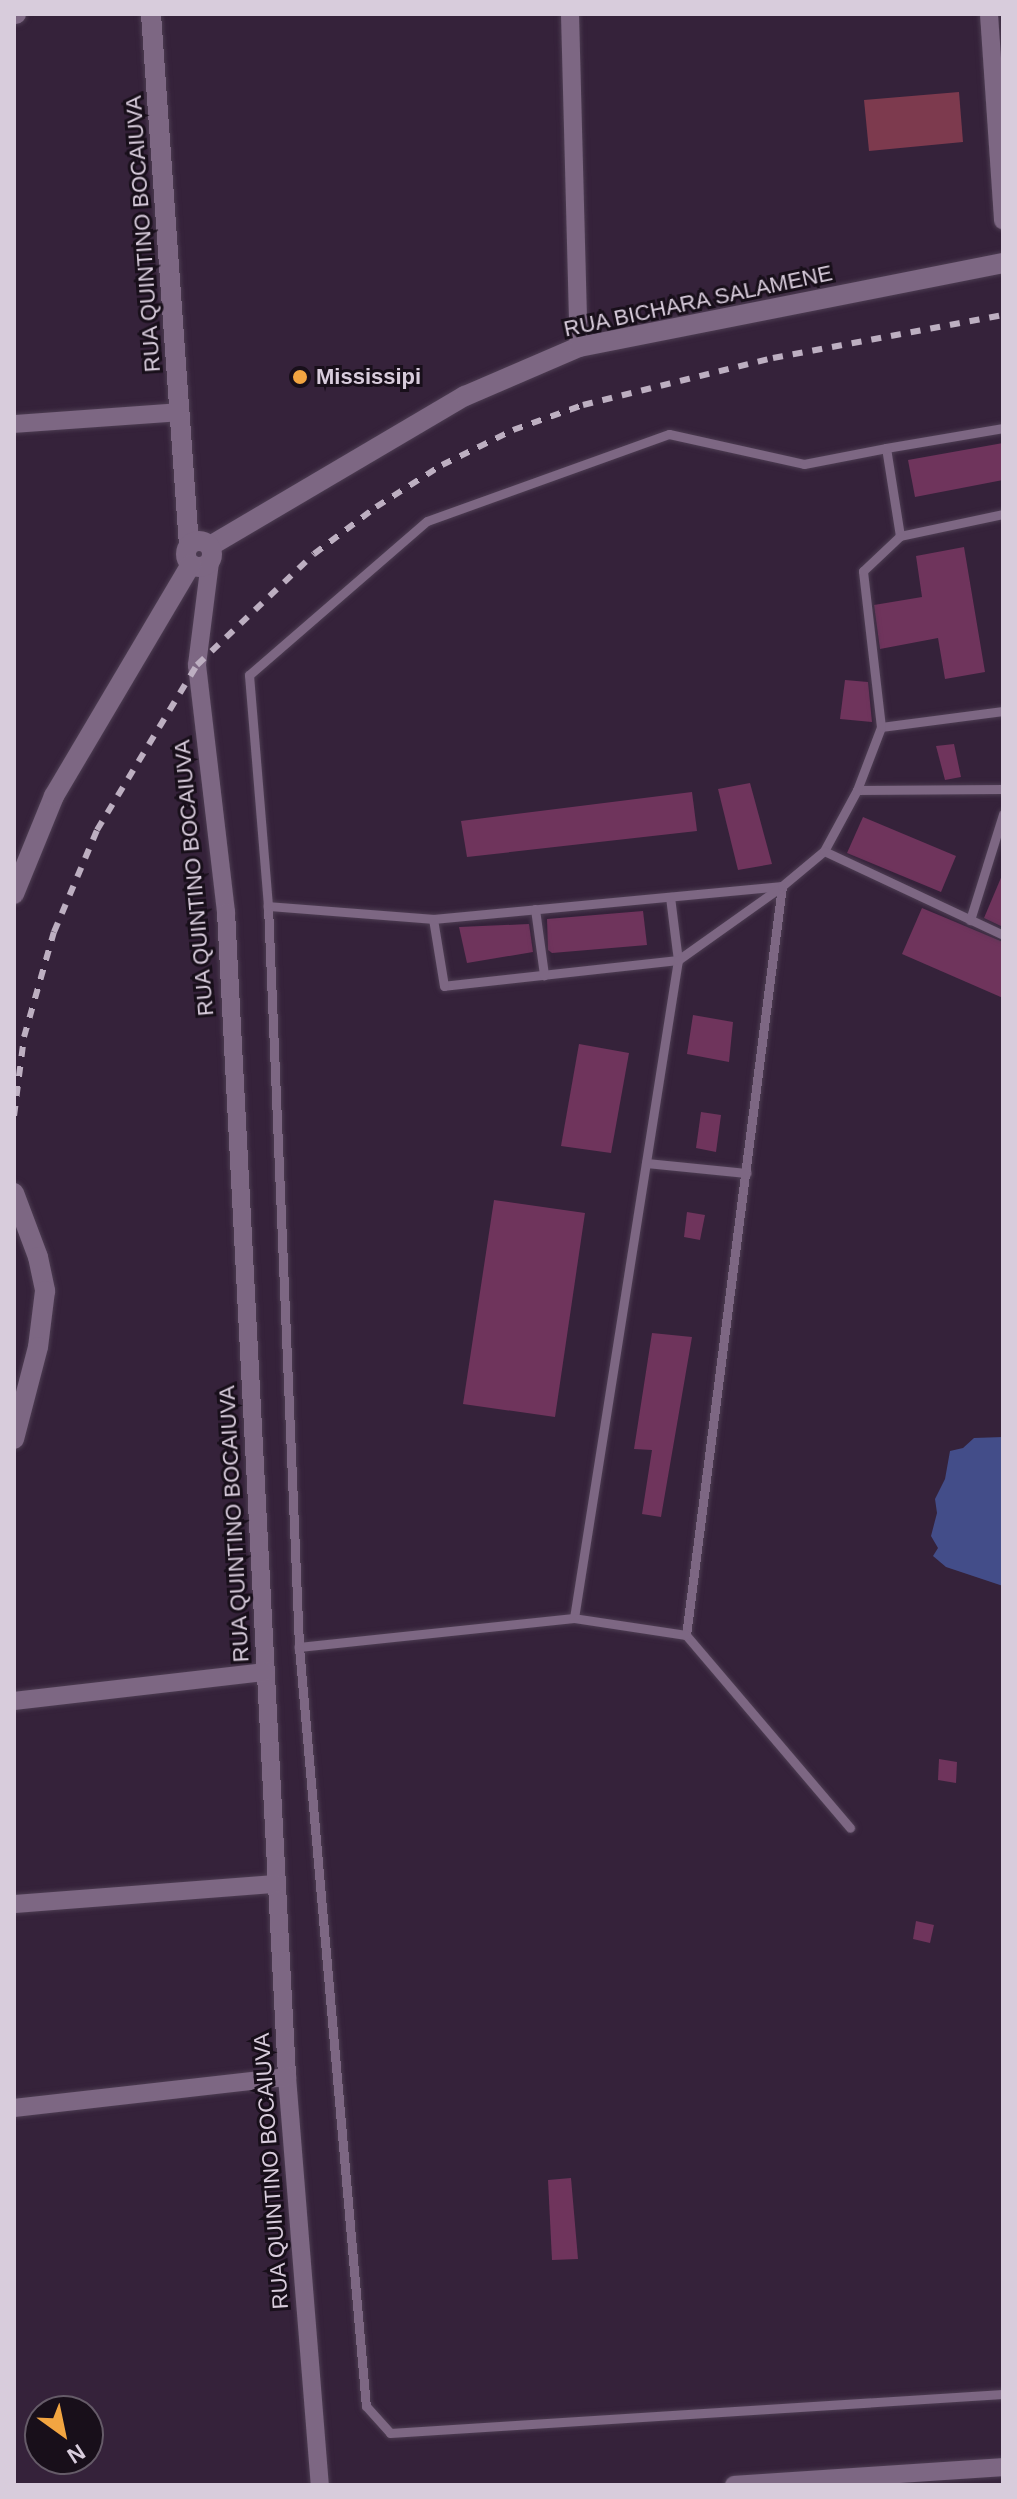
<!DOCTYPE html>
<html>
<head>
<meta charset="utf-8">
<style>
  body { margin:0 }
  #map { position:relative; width:1017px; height:2499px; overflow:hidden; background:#35223a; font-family:Arial,sans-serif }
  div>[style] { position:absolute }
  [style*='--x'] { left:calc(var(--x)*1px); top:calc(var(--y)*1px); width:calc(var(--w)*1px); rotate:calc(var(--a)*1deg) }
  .green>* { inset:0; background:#7d3a4e }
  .water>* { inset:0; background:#434d89 }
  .building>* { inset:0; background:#6f345c }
  .roads { filter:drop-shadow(0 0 2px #4d3d52) drop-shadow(0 0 2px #4d3d52) }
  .service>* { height:9px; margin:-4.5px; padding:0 4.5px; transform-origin:4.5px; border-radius:4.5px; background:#7d6783 }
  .minor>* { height:18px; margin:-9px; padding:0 9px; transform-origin:9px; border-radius:9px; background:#7d6783 }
  .tertiary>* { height:20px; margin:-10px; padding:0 10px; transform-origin:10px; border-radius:10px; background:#7d6783 }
  .secondary>* { height:20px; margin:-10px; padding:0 10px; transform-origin:10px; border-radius:10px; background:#7d6783 }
  .secondary>.ring { margin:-10px; padding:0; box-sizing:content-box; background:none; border:20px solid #7d6783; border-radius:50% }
  .rail>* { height:6px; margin-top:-3px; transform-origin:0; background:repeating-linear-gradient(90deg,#bdafc1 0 10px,transparent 0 20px) }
  .dots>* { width:22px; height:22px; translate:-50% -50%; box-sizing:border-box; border:4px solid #180f1a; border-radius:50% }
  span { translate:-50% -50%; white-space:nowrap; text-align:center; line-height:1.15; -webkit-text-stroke:6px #180f1a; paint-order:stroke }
  .street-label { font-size:22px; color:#d8ccdc }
  .poi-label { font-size:22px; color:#d8ccdc; font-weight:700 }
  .left { translate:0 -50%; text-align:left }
  .frame { position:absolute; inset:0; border:16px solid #d8ccdc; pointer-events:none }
  .north { position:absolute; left:24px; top:2395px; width:80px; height:80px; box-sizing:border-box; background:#180f1a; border:2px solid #655b68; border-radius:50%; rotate:147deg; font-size:22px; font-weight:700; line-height:32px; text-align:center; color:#d8ccdc }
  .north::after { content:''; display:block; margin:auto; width:28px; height:36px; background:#f2a541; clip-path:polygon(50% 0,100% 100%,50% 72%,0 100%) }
</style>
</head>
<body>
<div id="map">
  <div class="green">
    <div style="clip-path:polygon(959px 92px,963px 142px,869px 151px,864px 100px)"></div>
  </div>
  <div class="water">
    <div style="clip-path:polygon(1003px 1437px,1003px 1586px,946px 1567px,933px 1556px,938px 1548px,931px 1536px,937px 1513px,935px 1499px,945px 1479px,950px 1451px,963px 1448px,974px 1438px)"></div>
  </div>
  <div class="building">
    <div style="clip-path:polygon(1003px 443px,1003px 480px,915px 497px,908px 460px)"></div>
    <div style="clip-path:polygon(964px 547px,985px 672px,945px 679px,938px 638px,880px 649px,874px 605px,922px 597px,916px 556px)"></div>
    <div style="clip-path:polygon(845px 680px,868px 682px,872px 722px,840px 719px)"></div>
    <div style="clip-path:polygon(954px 744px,961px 777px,945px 780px,936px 746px)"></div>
    <div style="clip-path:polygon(750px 783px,772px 864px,738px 870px,718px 789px)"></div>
    <div style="clip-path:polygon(692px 792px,697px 831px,467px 857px,461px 821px)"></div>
    <div style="clip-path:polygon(863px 817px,956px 856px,941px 892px,847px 853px)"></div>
    <div style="clip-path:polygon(1003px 873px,1003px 927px,984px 918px)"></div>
    <div style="clip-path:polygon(922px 908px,1003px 942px,1003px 998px,902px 954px)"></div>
    <div style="clip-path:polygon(643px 911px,647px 945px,552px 953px,548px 950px,547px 919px)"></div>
    <div style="clip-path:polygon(529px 924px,533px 952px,467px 963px,459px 927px)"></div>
    <div style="clip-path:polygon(693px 1015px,733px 1022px,729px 1062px,687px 1054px)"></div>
    <div style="clip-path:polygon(579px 1044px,629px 1053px,611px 1153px,561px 1146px)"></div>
    <div style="clip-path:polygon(701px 1112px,721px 1115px,716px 1152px,696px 1148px)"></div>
    <div style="clip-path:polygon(494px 1200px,585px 1213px,555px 1417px,463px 1404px)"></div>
    <div style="clip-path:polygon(687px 1212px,705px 1215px,700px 1240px,684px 1237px)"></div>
    <div style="clip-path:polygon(652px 1333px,692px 1337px,661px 1517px,642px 1514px,652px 1450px,634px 1449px)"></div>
    <div style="clip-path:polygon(939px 1759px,957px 1762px,956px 1783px,938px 1780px)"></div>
    <div style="clip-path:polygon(916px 1921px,934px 1925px,930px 1943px,913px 1939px)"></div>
    <div style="clip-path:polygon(571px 2178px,578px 2259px,552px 2260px,548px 2180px)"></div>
  </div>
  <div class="roads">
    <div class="service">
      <div style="--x:900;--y:536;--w:89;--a:-99"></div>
      <div style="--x:886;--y:448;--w:119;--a:-9.7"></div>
      <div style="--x:881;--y:727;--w:123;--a:-7.5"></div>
      <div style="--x:857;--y:790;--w:146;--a:-0.4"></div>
      <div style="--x:824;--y:851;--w:69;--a:-61.6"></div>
      <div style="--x:857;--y:790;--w:67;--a:-69.1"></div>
      <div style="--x:881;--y:727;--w:157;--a:-96.6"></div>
      <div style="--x:863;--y:571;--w:51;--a:-43.4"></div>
      <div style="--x:900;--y:536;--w:105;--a:-12.1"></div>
      <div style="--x:670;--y:897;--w:64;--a:82.8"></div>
      <div style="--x:678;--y:960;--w:235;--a:173.7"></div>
      <div style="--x:444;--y:986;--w:68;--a:-99.3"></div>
      <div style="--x:433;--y:919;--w:351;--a:-5.4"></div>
      <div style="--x:782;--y:886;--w:755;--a:97.3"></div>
      <div style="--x:686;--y:1635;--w:253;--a:49.6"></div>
      <div style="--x:268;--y:906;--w:742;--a:87.6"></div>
      <div style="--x:535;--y:909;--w:67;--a:82.2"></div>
      <div style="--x:433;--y:919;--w:166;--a:-175.5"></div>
      <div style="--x:268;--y:906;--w:232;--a:-94.7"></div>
      <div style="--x:249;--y:675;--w:235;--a:-40.9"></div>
      <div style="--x:427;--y:521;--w:257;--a:-19.8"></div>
      <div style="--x:669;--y:434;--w:138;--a:12.5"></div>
      <div style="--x:804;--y:464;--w:84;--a:-11"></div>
      <div style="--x:970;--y:920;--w:111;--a:-72.7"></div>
      <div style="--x:646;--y:1163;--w:101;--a:5.7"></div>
      <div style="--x:574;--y:1618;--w:666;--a:-81.02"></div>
      <div style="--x:678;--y:960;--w:128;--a:-35.4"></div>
      <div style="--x:782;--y:886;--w:55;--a:-39.8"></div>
      <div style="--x:824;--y:851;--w:198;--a:25.1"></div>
      <div style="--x:686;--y:1635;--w:113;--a:-171.4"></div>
      <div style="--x:574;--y:1618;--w:277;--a:174"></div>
      <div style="--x:299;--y:1647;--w:762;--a:84.96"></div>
      <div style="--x:366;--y:2406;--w:36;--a:48"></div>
      <div style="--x:390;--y:2433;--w:614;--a:-3.64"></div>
    </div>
    <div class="minor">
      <div style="--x:570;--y:14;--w:333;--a:88.5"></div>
      <div style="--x:989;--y:14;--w:207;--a:86.1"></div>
      <div style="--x:14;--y:424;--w:166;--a:-4.1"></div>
      <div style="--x:210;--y:562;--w:104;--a:97.2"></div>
      <div style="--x:197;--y:665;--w:249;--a:83.3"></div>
      <div style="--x:226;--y:912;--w:1167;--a:87"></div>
      <div style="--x:287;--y:2077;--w:409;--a:85.4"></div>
      <div style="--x:14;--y:1701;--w:253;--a:-6.6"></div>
      <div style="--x:14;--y:1904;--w:263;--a:-4.4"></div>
      <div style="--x:14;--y:2108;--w:275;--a:-6.5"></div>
      <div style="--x:734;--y:2485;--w:270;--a:-3.8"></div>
    </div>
    <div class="tertiary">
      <div style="--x:14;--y:14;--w:2;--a:0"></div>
      <div style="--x:210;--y:546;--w:296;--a:-30.5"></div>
      <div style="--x:465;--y:396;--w:124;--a:-23.3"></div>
      <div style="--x:579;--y:347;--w:432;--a:-11.2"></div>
    </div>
    <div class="secondary">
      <div style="--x:151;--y:14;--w:533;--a:85.91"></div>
      <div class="ring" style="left:186px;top:541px;width:6px;height:6px"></div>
      <div style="--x:14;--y:894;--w:106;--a:-67.8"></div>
      <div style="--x:54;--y:796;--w:269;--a:-59.4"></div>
      <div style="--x:14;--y:1193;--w:68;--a:69.4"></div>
      <div style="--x:38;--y:1257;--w:35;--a:78"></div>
      <div style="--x:45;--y:1291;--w:56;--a:97.1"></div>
      <div style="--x:38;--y:1347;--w:95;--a:104.6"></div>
    </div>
  </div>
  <div class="rail">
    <div style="--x:14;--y:1116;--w:80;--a:-82.8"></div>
    <div style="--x:24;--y:1037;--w:109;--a:-74.1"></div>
    <div style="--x:54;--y:932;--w:111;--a:-67.1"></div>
    <div style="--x:97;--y:830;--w:193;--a:-58.8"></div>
    <div style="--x:197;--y:665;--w:161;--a:-43.5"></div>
    <div style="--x:314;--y:554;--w:78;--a:-37.2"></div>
    <div style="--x:376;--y:507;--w:78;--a:-32.5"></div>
    <div style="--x:442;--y:465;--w:79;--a:-26.2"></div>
    <div style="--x:513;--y:430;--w:74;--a:-19.7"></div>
    <div style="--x:583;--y:405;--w:196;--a:-13.9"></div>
    <div style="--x:773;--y:358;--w:234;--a:-10.6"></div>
  </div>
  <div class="dots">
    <div style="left:300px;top:377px;background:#f2a541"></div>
  </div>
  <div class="street-label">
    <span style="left:143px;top:234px;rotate:-94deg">RUA QUINTINO BOCAIUVA</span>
    <span style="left:698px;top:301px;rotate:-12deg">RUA BICHARA SALAMENE</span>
    <span style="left:194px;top:878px;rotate:-95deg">RUA QUINTINO BOCAIUVA</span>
    <span style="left:234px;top:1524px;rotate:-93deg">RUA QUINTINO BOCAIUVA</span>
    <span style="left:271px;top:2171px;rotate:-94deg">RUA QUINTINO BOCAIUVA</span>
  </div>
  <div class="poi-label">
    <span class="left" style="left:316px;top:377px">Mississipi</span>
  </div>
  <div class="frame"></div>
  <div class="north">N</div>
</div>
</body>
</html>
